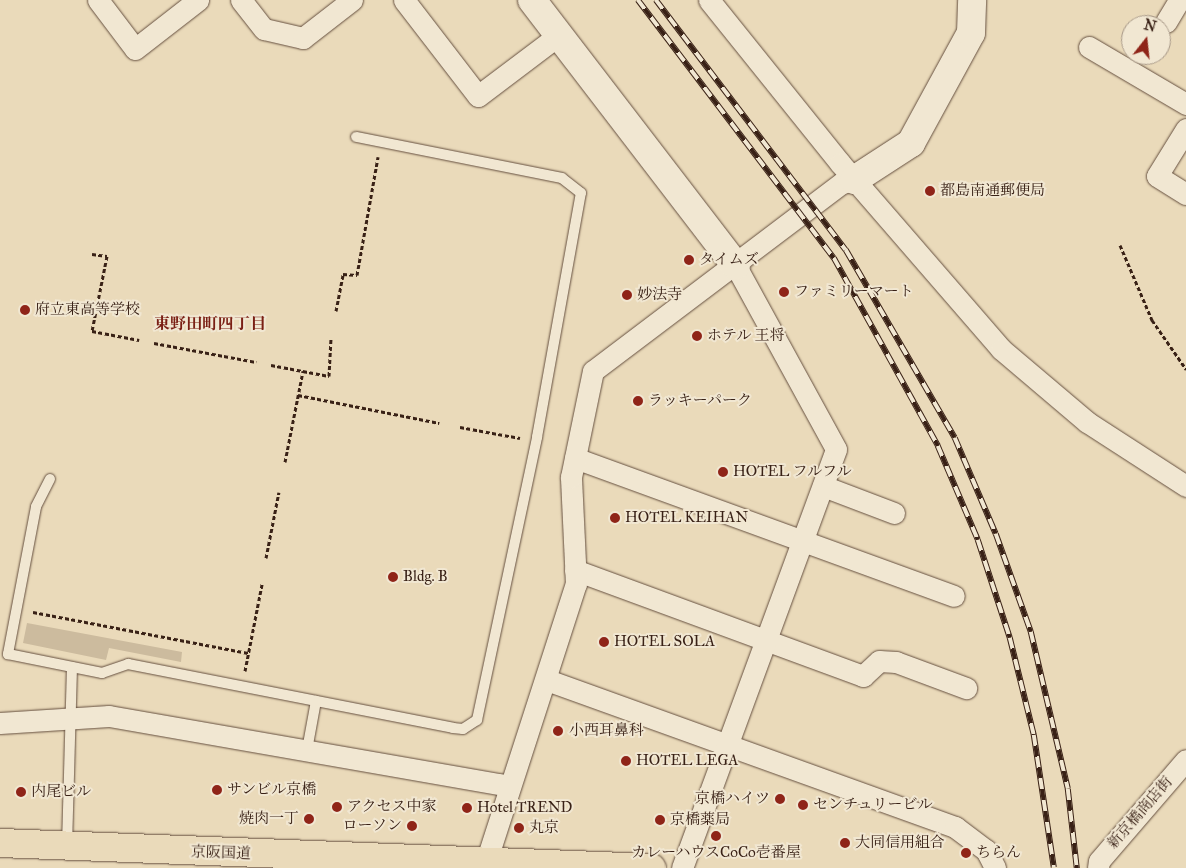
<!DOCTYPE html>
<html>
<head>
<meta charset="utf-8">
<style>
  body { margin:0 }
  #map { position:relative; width:1186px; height:868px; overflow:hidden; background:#eadaba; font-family:"IM FELL Great Primer","Noto Serif JP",serif }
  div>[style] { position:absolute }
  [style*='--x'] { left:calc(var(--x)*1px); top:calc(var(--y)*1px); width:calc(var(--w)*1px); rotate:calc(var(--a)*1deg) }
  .green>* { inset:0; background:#ccbb9e }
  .path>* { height:3px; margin-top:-1.5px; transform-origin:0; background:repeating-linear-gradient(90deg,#392116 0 4px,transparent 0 6.5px) }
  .roads { filter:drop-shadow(0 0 1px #654f3f) drop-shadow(0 0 1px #654f3f) }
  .lane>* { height:10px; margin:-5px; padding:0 5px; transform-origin:5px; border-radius:5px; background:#f1e7d2 }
  .street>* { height:21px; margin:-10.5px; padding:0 10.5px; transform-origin:10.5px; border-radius:10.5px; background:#f1e7d2 }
  .secondary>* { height:28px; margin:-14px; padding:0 14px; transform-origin:14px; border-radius:14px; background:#f1e7d2 }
  .highway>* { height:28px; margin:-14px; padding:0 14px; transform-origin:14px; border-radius:14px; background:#eadaba }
  .rail>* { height:5.5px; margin-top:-2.75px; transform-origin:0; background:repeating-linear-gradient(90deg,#f1e7d2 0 11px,#392116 0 22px); box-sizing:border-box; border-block:1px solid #392116 }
  .dots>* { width:14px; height:14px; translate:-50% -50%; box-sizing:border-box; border:2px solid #f1e7d2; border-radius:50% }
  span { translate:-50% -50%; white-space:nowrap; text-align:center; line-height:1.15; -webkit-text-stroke:4px #f1e7d2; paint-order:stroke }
  .poi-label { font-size:15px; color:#392116 }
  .left { translate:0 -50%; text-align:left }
  .right { translate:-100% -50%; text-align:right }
  .street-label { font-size:15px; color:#392116 }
  .neighbourhood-label { font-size:16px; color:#7a1f14; font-weight:700 }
  .north { position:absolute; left:1121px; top:15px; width:50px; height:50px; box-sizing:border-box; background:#f1e7d2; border:1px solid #a79887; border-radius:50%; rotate:16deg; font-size:14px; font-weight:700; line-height:20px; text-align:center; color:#392116 }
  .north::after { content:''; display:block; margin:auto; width:18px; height:22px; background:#8f2418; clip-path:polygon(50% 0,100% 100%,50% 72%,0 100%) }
</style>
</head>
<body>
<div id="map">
  <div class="green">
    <div style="clip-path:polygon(27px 623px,182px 652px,181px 662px,109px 648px,106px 660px,23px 643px)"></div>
  </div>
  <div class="path">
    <div style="--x:1120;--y:245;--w:82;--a:66.9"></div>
    <div style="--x:1152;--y:320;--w:60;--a:55.2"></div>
    <div style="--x:92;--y:254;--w:15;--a:8"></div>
    <div style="--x:107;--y:256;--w:76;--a:101.3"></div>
    <div style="--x:92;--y:331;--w:48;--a:10.8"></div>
    <div style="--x:336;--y:311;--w:38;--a:-79"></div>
    <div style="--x:343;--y:274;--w:14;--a:4"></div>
    <div style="--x:357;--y:275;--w:120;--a:-79.9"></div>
    <div style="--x:154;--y:343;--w:104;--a:10.6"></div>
    <div style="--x:271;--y:365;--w:59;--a:10.7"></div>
    <div style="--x:329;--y:376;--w:37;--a:-87"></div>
    <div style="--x:298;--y:395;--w:144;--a:11.2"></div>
    <div style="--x:460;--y:427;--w:61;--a:10.4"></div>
    <div style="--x:285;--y:462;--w:93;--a:-78.8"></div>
    <div style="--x:266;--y:558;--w:67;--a:-78.9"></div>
    <div style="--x:33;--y:612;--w:219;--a:10.8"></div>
    <div style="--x:245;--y:671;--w:89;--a:-78.9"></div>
  </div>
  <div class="roads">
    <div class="lane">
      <div style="--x:50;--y:479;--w:31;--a:117"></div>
      <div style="--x:36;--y:507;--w:150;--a:100.8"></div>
      <div style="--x:8;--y:654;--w:96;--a:11.4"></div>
      <div style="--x:102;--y:673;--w:28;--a:-19"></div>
      <div style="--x:128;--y:664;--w:331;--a:11.1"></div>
      <div style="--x:453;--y:728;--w:10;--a:6"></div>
      <div style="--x:463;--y:729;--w:17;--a:-33"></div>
      <div style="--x:477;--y:720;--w:289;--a:-78"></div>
      <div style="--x:537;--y:437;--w:248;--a:-79.8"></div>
      <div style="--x:581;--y:193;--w:24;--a:-142"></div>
      <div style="--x:562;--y:178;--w:210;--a:-168.7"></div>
      <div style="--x:307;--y:750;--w:50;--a:-79.6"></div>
      <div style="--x:67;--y:846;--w:179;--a:-88.4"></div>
    </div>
    <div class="street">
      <div style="--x:98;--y:0;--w:61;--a:52.9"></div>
      <div style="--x:135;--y:49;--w:80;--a:-37.9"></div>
      <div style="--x:241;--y:0;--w:37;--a:52"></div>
      <div style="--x:264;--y:29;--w:40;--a:13"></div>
      <div style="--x:303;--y:38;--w:62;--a:-37.8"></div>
      <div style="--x:404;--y:0;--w:121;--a:52.4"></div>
      <div style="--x:478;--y:96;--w:101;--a:-37"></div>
      <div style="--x:709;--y:0;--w:209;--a:51.2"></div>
      <div style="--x:840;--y:163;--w:246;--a:49.1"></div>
      <div style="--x:1001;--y:349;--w:113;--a:40.3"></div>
      <div style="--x:1087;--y:422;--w:118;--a:32.9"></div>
      <div style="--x:1166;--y:22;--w:26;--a:-59"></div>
      <div style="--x:1089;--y:47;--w:113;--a:30.4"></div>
      <div style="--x:1186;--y:129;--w:55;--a:121.7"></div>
      <div style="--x:1157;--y:176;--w:34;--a:32"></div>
      <div style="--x:575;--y:458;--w:403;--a:20"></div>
      <div style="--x:823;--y:486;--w:76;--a:20.8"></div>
      <div style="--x:575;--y:570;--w:307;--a:20.2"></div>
      <div style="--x:863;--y:676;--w:22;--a:-43"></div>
      <div style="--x:879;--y:661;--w:17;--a:3"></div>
      <div style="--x:896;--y:662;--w:75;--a:20.4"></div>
      <div style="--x:547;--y:680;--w:434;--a:19.8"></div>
      <div style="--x:955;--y:827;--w:39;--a:37"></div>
      <div style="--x:986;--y:850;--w:20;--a:63"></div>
      <div style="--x:0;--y:723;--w:109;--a:-3.7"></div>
      <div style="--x:109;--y:716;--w:407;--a:9.9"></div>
      <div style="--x:484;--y:868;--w:299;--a:-72.1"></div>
      <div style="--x:576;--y:584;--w:107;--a:-92.7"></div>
      <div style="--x:571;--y:477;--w:108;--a:-78.3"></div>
      <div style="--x:593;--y:371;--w:312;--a:-37.1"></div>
      <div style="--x:842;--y:183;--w:12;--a:-14"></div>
      <div style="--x:682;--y:868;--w:446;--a:-69.8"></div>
      <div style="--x:836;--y:449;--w:209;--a:-118.7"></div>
      <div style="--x:1098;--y:868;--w:7;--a:-82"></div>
      <div style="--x:1099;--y:861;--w:133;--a:-49.3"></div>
    </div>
    <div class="secondary">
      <div style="--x:532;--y:0;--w:335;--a:52.5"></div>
      <div style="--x:854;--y:180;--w:68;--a:-33"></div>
      <div style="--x:911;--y:143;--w:125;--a:-61.4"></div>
      <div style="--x:971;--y:33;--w:33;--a:-88"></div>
    </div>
    <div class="highway">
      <div style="--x:0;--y:843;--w:652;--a:2.2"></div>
    </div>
  </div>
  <div class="rail">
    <div style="--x:638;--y:0;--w:324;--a:52.8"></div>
    <div style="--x:834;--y:258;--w:215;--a:61"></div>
    <div style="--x:938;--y:446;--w:102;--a:66.9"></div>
    <div style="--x:978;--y:540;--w:103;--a:71.9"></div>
    <div style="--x:1010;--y:638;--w:100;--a:76.1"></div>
    <div style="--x:1034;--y:735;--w:134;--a:81.4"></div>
    <div style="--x:656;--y:0;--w:314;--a:52.8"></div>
    <div style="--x:846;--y:250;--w:217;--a:59.9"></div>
    <div style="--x:955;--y:438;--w:104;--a:66.9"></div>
    <div style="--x:996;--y:534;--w:104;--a:70.3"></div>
    <div style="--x:1031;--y:632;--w:161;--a:76.7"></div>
    <div style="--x:1068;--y:789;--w:80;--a:83.5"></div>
  </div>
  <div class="dots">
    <div style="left:930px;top:191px;background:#8f2418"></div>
    <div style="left:689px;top:260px;background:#8f2418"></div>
    <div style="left:784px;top:292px;background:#8f2418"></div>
    <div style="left:627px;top:295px;background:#8f2418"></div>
    <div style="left:25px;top:310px;background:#8f2418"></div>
    <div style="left:697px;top:336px;background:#8f2418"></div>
    <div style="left:638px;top:401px;background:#8f2418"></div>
    <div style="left:723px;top:472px;background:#8f2418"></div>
    <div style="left:615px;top:518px;background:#8f2418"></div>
    <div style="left:393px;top:577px;background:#8f2418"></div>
    <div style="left:604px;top:642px;background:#8f2418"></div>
    <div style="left:558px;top:731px;background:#8f2418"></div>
    <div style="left:626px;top:761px;background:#8f2418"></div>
    <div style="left:217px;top:790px;background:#8f2418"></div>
    <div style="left:21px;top:792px;background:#8f2418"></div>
    <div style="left:780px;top:799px;background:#8f2418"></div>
    <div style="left:803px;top:805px;background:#8f2418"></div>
    <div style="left:337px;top:807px;background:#8f2418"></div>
    <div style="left:467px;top:808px;background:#8f2418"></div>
    <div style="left:309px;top:819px;background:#8f2418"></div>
    <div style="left:660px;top:820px;background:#8f2418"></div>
    <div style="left:412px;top:826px;background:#8f2418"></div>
    <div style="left:519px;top:828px;background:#8f2418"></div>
    <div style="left:716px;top:836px;background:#8f2418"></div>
    <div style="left:845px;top:843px;background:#8f2418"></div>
    <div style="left:966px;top:853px;background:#8f2418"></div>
  </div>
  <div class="poi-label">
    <span class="left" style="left:940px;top:191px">都島南通郵便局</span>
    <span class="left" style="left:699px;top:260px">タイムズ</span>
    <span class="left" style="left:794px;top:292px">ファミリーマート</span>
    <span class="left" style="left:637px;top:295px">妙法寺</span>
    <span class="left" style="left:35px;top:310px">府立東高等学校</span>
    <span class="left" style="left:707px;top:336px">ホテル 王将</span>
    <span class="left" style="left:648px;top:401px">ラッキーパーク</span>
    <span class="left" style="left:733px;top:472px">HOTEL フルフル</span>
    <span class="left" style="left:625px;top:518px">HOTEL KEIHAN</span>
    <span class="left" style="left:403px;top:577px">Bldg. B</span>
    <span class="left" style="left:614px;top:642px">HOTEL SOLA</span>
    <span class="left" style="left:569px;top:731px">小西耳鼻科</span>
    <span class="left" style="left:636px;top:761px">HOTEL LEGA</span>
    <span class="left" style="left:227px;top:790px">サンビル京橋</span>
    <span class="left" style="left:31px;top:792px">内尾ビル</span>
    <span class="right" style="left:770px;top:799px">京橋ハイツ</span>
    <span class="left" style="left:813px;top:805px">センチュリービル</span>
    <span class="left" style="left:347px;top:807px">アクセス中家</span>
    <span class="left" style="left:477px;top:808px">Hotel TREND</span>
    <span class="right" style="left:299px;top:819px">焼肉一丁</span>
    <span class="left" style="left:670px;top:820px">京橋薬局</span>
    <span class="right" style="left:402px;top:826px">ローソン</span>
    <span class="left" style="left:529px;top:828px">丸京</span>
    <span class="left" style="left:855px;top:843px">大同信用組合</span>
    <span style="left:716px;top:853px">カレーハウスCoCo壱番屋</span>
    <span class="left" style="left:976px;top:853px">ちらん</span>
  </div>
  <div class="street-label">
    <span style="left:1140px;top:813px;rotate:-49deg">新京橋商店街</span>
    <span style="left:221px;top:853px;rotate:2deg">京阪国道</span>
  </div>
  <div class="neighbourhood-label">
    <span style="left:210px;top:324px">東野田町四丁目</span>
  </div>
  <div class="north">N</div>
</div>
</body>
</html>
